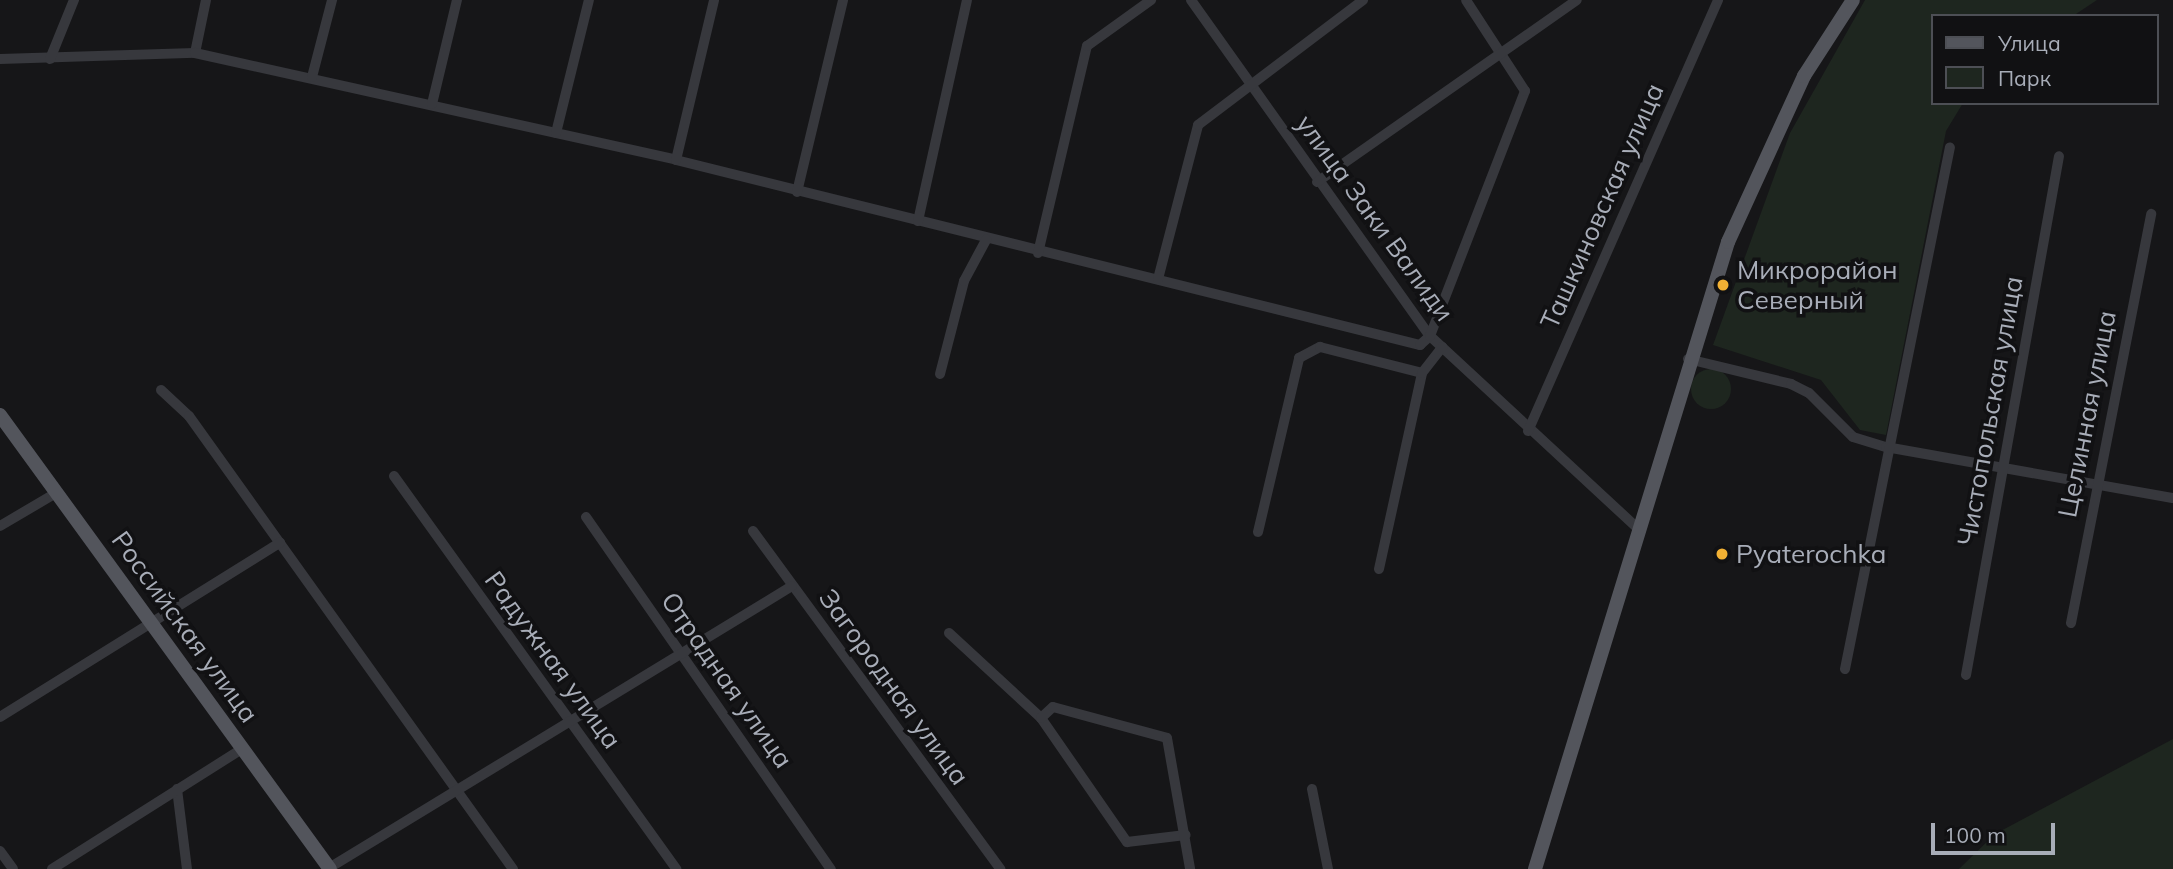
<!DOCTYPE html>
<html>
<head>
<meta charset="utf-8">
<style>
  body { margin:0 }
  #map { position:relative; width:2173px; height:869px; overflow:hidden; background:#161618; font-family:Mulish,sans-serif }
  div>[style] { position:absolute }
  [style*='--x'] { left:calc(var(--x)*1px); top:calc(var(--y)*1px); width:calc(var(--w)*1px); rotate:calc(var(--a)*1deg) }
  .green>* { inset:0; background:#1e261f }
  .round { border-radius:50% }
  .minor>* { height:10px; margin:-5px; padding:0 5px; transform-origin:5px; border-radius:5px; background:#37383d }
  .major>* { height:14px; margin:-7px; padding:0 7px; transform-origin:7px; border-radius:7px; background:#53555c }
  .dots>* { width:19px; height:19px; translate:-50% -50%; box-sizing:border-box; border:4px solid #111113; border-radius:50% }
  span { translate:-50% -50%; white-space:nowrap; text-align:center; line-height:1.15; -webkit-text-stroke:7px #111113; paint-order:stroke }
  .street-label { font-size:26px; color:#a8adb8 }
  .poi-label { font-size:26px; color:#a8adb8 }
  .left { translate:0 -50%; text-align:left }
  .legend { position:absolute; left:1931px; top:14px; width:228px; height:91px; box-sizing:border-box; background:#111113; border:2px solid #4d4f55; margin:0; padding:9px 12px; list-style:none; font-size:21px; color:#a8adb8 }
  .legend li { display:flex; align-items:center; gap:14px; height:35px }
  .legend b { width:35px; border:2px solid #4d4f55 }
  .scale { position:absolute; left:1931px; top:823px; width:124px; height:32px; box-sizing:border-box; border:4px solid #a8adb8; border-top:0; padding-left:9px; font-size:21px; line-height:24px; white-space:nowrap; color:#a8adb8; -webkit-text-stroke:5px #111113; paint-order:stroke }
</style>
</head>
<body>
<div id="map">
  <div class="green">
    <div style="clip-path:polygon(1865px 0,2097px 0,2073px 16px,1933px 16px,1933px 103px,1963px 103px,1946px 131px,1886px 435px,1860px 430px,1821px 380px,1713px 345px,1790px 133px)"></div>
    <div class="round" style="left:1691px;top:369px;width:40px;height:40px"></div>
    <div style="clip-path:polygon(2173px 739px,2173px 869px,1959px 869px,1995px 834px)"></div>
  </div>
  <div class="minor">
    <div style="--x:1191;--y:0;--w:412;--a:54.6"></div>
    <div style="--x:1430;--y:336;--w:282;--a:42.8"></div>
    <div style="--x:195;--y:53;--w:54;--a:-78.3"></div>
    <div style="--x:0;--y:59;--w:195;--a:-1.8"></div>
    <div style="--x:195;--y:53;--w:493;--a:12.5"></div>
    <div style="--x:676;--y:160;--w:767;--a:13.96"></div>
    <div style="--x:1420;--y:345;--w:13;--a:-42"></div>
    <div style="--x:1430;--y:336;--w:263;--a:-68.8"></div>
    <div style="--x:1525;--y:91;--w:108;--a:-123"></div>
    <div style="--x:50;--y:59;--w:64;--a:-67.9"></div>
    <div style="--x:312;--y:77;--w:80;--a:-75.4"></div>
    <div style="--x:432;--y:104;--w:107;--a:-76.5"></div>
    <div style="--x:556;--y:133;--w:137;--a:-76.1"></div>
    <div style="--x:676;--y:160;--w:164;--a:-76.6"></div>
    <div style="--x:1317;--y:182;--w:317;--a:-35"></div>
    <div style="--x:797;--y:192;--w:197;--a:-76.5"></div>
    <div style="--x:918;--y:221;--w:226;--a:-77.5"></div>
    <div style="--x:1038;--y:253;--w:213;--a:-76.7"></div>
    <div style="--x:1087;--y:46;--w:79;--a:-35.7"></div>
    <div style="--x:1158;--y:279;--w:159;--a:-75.4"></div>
    <div style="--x:1198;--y:125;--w:207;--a:-37.1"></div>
    <div style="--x:1688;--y:359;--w:106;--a:13.6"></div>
    <div style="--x:1791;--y:384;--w:20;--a:27"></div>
    <div style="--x:1809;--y:393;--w:62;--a:45"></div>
    <div style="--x:1853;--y:437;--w:34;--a:17"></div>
    <div style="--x:1886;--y:447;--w:291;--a:10.1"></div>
    <div style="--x:940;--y:374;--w:96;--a:-75.5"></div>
    <div style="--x:964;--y:281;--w:47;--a:-61.8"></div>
    <div style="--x:161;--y:390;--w:38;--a:43"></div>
    <div style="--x:189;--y:416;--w:557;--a:54.43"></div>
    <div style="--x:1528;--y:431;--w:471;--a:-66.2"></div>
    <div style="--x:394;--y:476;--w:484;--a:54.3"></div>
    <div style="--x:586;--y:517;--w:429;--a:55.2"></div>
    <div style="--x:0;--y:526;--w:65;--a:-30.5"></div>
    <div style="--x:753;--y:531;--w:419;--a:53.8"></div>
    <div style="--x:1258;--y:532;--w:179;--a:-76.7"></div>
    <div style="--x:1299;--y:358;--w:24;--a:-28"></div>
    <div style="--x:1320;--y:347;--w:105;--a:14.3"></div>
    <div style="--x:1379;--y:569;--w:201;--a:-77.6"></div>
    <div style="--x:1422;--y:373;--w:33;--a:-52"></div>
    <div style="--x:2071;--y:623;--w:417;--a:-78.9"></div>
    <div style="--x:949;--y:633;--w:125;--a:42.7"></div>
    <div style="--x:1041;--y:718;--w:151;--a:55.3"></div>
    <div style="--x:1127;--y:842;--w:59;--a:-6.8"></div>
    <div style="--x:1845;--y:669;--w:532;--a:-78.63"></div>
    <div style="--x:1966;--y:675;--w:527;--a:-79.84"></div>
    <div style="--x:0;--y:717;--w:330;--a:-31.9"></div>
    <div style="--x:1041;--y:718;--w:16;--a:-43"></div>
    <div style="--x:1053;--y:707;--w:118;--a:15.2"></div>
    <div style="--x:1167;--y:738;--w:133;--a:80"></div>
    <div style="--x:177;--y:789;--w:81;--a:82.9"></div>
    <div style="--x:1312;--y:789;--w:82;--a:78.7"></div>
    <div style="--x:0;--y:851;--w:22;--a:54"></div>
    <div style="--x:329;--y:868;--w:542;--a:-31.34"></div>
    <div style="--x:52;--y:869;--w:225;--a:-32.3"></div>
  </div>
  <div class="major">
    <div style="--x:0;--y:415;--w:561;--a:53.99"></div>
    <div style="--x:1535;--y:869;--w:656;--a:-72.89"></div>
    <div style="--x:1728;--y:242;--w:183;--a:-65.4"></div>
    <div style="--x:1804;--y:76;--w:90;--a:-57.2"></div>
  </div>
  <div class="dots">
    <div style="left:1723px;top:285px;background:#f2b134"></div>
    <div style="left:1722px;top:554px;background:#f2b134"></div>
  </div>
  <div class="street-label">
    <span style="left:1602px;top:206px;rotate:-66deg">Ташкиновская улица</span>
    <span style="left:1375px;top:218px;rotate:54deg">улица Заки Валиди</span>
    <span style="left:1990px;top:411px;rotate:-80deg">Чистопольская улица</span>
    <span style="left:2087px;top:414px;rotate:-79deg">Целинная улица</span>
    <span style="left:185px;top:627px;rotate:54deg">Российская улица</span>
    <span style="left:553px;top:660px;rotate:54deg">Радужная улица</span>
    <span style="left:727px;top:680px;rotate:55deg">Отрадная улица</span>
    <span style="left:894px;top:687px;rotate:54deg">Загородная улица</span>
  </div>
  <div class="poi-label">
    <span class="left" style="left:1737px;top:285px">Микрорайон<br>Северный</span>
    <span class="left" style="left:1736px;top:554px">Pyaterochka</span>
  </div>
  <ul class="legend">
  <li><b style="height:9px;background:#53555c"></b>Улица</li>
  <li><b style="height:19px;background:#1e261f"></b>Парк</li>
  </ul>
  <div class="scale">100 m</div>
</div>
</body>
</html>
